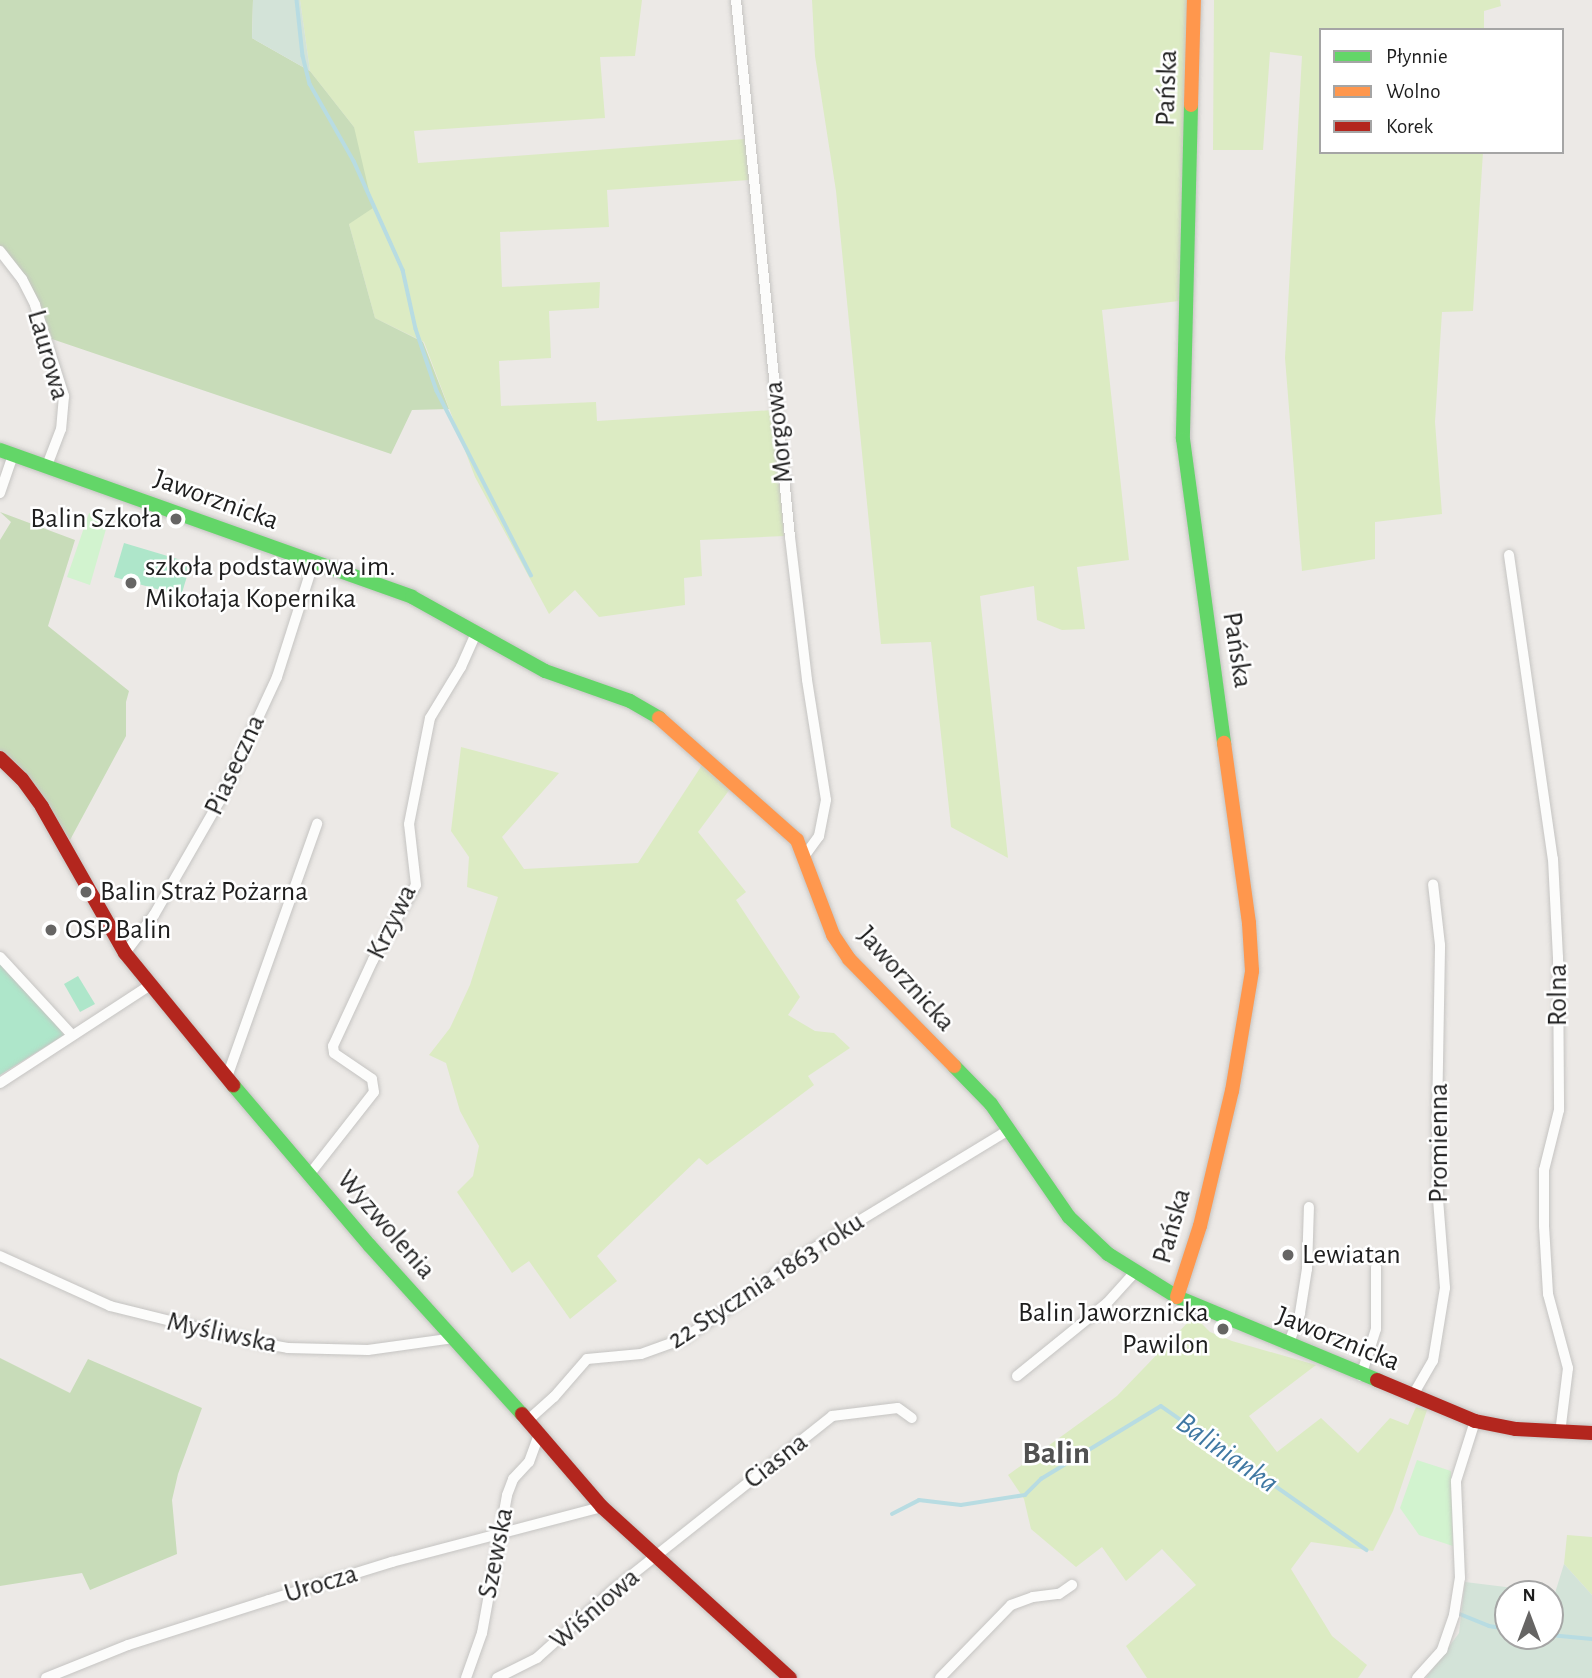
<!DOCTYPE html>
<html>
<head>
<meta charset="utf-8">
<style>
  body { margin:0 }
  #map { position:relative; width:1592px; height:1678px; overflow:hidden; background:#ece9e6; font-family:"Alegreya Sans",sans-serif }
  div>[style] { position:absolute }
  [style*='--x'] { left:calc(var(--x)*1px); top:calc(var(--y)*1px); width:calc(var(--w)*1px); rotate:calc(var(--a)*1deg) }
  .grass>* { inset:0; background:#dcebc3 }
  .forest>* { inset:0; background:#c8dcb9 }
  .wetland>* { inset:0; background:#d3e3d8 }
  .park>* { inset:0; background:#d2f3cf }
  .pitch>* { inset:0; background:#aee6ca }
  .stream>* { height:3.5px; margin:-1.75px; padding:0 1.75px; transform-origin:1.75px; border-radius:1.75px; background:#b8dce2 }
  .roads { filter:drop-shadow(0 0 2px #c5c4c2) drop-shadow(0 0 2px #c5c4c2) }
  .street>* { height:10px; margin:-5px; padding:0 5px; transform-origin:5px; border-radius:5px; background:#fcfcfb }
  .fast>* { height:14px; margin:-7px; padding:0 7px; transform-origin:7px; border-radius:7px; background:#63d668 }
  .slow>* { height:14px; margin:-7px; padding:0 7px; transform-origin:7px; border-radius:7px; background:#ff974d }
  .jam>* { height:14px; margin:-7px; padding:0 7px; transform-origin:7px; border-radius:7px; background:#b3261e }
  .dots>* { width:19px; height:19px; translate:-50% -50%; box-sizing:border-box; border:4px solid #fff; border-radius:50% }
  span { translate:-50% -50%; white-space:nowrap; text-align:center; line-height:1.15; -webkit-text-stroke:5px #fff; paint-order:stroke }
  .street-label { font-size:28px; color:#1e1e1e }
  .poi-label { font-size:28px; color:#1e1e1e }
  .right { translate:-100% -50%; text-align:right }
  .left { translate:0 -50%; text-align:left }
  .water-label { font-size:30px; color:#4078a3; font-style:italic }
  .quarter-label { font-size:32px; color:#515151; font-weight:700 }
  .legend { position:absolute; left:1319px; top:28px; width:245px; height:126px; box-sizing:border-box; background:#fff; border:2px solid #a5a5a5; margin:0; padding:9px 12px; list-style:none; font-size:21px; color:#1e1e1e }
  .legend li { display:flex; align-items:center; gap:14px; height:35px }
  .legend b { width:35px; border:2px solid #a5a5a5 }
  .north { position:absolute; left:1494px; top:1580px; width:70px; height:70px; box-sizing:border-box; background:#fff; border:2px solid #a5a5a5; border-radius:50%; rotate:0deg; font-size:19px; font-weight:700; line-height:28px; text-align:center; color:#1e1e1e }
  .north::after { content:''; display:block; margin:auto; width:24px; height:32px; background:#666564; clip-path:polygon(50% 0,100% 100%,50% 72%,0 100%) }
</style>
</head>
<body>
<div id="map">
  <div class="grass">
    <div style="clip-path:polygon(300px 0,642px 0,635px 56px,600px 57px,605px 118px,414px 131px,418px 163px,745px 139px,749px 180px,607px 190px,609px 227px,500px 232px,502px 287px,600px 282px,599px 308px,549px 311px,551px 358px,499px 361px,501px 406px,596px 402px,597px 421px,773px 410px,784px 536px,700px 540px,702px 576px,684px 578px,685px 605px,599px 617px,575px 590px,549px 614px,475px 477px,424px 342px,375px 318px,349px 224px,354px 127px,310px 71px)"></div>
    <div style="clip-path:polygon(812px 0,1189px 0,1179px 301px,1102px 310px,1129px 560px,1077px 567px,1085px 629px,1062px 630px,1037px 620px,1034px 586px,980px 596px,1008px 858px,951px 827px,931px 642px,881px 644px,836px 191px,815px 56px)"></div>
    <div style="clip-path:polygon(1214px 0,1500px 0,1501px 6px,1484px 11px,1484px 30px,1321px 30px,1321px 152px,1483px 152px,1473px 311px,1442px 312px,1435px 422px,1442px 514px,1375px 522px,1375px 559px,1302px 571px,1285px 358px,1302px 56px,1270px 52px,1263px 150px,1213px 150px)"></div>
    <div style="clip-path:polygon(461px 747px,559px 773px,502px 837px,524px 869px,638px 863px,702px 765px,730px 789px,698px 832px,746px 892px,736px 900px,800px 997px,788px 1015px,815px 1031px,834px 1033px,850px 1048px,808px 1076px,814px 1085px,707px 1165px,699px 1158px,597px 1256px,617px 1281px,570px 1319px,529px 1261px,512px 1273px,457px 1192px,473px 1176px,479px 1146px,460px 1111px,446px 1063px,429px 1055px,450px 1028px,470px 985px,498px 897px,467px 887px,469px 857px,451px 831px)"></div>
    <div style="clip-path:polygon(1194px 1316px,1210px 1332px,1232px 1341px,1316px 1365px,1249px 1416px,1277px 1452px,1321px 1418px,1358px 1453px,1390px 1418px,1408px 1425px,1416px 1407px,1427px 1410px,1393px 1511px,1373px 1551px,1311px 1542px,1291px 1569px,1332px 1636px,1367px 1665px,1358px 1678px,1147px 1678px,1126px 1646px,1196px 1585px,1162px 1549px,1126px 1581px,1102px 1547px,1076px 1567px,1031px 1529px,1024px 1499px,1008px 1475px,1117px 1396px)"></div>
    <div style="clip-path:polygon(1567px 1535px,1592px 1537px,1592px 1595px,1564px 1564px)"></div>
  </div>
  <div class="forest">
    <div style="clip-path:polygon(0 0,253px 0,252px 38px,310px 71px,354px 127px,373px 208px,349px 224px,375px 318px,423px 342px,449px 409px,412px 410px,391px 454px,49px 338px,25px 277px,0 245px)"></div>
    <div style="clip-path:polygon(0 512px,75px 540px,48px 626px,129px 691px,126px 702px,126px 736px,70px 840px,47px 806px,0 751px,0 540px,11px 522px)"></div>
    <div style="clip-path:polygon(0 1358px,70px 1393px,88px 1359px,202px 1408px,178px 1474px,172px 1500px,177px 1554px,90px 1590px,82px 1573px,0 1586px)"></div>
  </div>
  <div class="wetland">
    <div style="clip-path:polygon(253px 0,300px 0,310px 71px,252px 38px)"></div>
    <div style="clip-path:polygon(evenodd,1564px 1564px,1592px 1595px,1592px 1678px,1426px 1678px,1459px 1633px,1465px 1582px,1555px 1593px,1564px 1564px,1508px 1594px,1550px 1594px,1550px 1636px,1508px 1636px,1508px 1594px)"></div>
  </div>
  <div class="park">
    <div style="clip-path:polygon(89px 513px,108px 522px,90px 585px,67px 577px)"></div>
    <div style="clip-path:polygon(1417px 1460px,1451px 1471px,1453px 1546px,1419px 1535px,1400px 1508px)"></div>
  </div>
  <div class="pitch">
    <div style="clip-path:polygon(124px 543px,191px 563px,181px 596px,114px 577px)"></div>
    <div style="clip-path:polygon(0 952px,64px 1035px,0 1075px)"></div>
    <div style="clip-path:polygon(78px 976px,95px 1004px,80px 1012px,64px 984px)"></div>
  </div>
  <div class="stream">
    <div style="--x:297;--y:0;--w:56;--a:83.9"></div>
    <div style="--x:303;--y:56;--w:29;--a:76"></div>
    <div style="--x:310;--y:84;--w:89;--a:60.3"></div>
    <div style="--x:354;--y:161;--w:120;--a:65.8"></div>
    <div style="--x:403;--y:270;--w:60;--a:77.6"></div>
    <div style="--x:416;--y:329;--w:65;--a:71.3"></div>
    <div style="--x:437;--y:391;--w:207;--a:62.9"></div>
    <div style="--x:892;--y:1514;--w:30;--a:-27"></div>
    <div style="--x:919;--y:1500;--w:42;--a:6.8"></div>
    <div style="--x:961;--y:1505;--w:65;--a:-8.9"></div>
    <div style="--x:1025;--y:1495;--w:23;--a:-45"></div>
    <div style="--x:1041;--y:1479;--w:140;--a:-31.3"></div>
    <div style="--x:1161;--y:1406;--w:251;--a:35"></div>
    <div style="--x:1460;--y:1614;--w:31;--a:22"></div>
    <div style="--x:1489;--y:1626;--w:19;--a:9"></div>
    <div style="--x:1550;--y:1635;--w:42;--a:5.4"></div>
  </div>
  <div class="roads">
    <div class="street">
      <div style="--x:736;--y:0;--w:540;--a:84.26"></div>
      <div style="--x:790;--y:537;--w:144;--a:83.2"></div>
      <div style="--x:807;--y:680;--w:121;--a:81"></div>
      <div style="--x:826;--y:800;--w:37;--a:101"></div>
      <div style="--x:819;--y:836;--w:26;--a:126"></div>
      <div style="--x:0;--y:251;--w:36;--a:52"></div>
      <div style="--x:22;--y:279;--w:29;--a:63"></div>
      <div style="--x:35;--y:305;--w:96;--a:72.3"></div>
      <div style="--x:64;--y:396;--w:33;--a:95"></div>
      <div style="--x:61;--y:429;--w:40;--a:111"></div>
      <div style="--x:0;--y:493;--w:40;--a:-71.1"></div>
      <div style="--x:1509;--y:555;--w:307;--a:81.8"></div>
      <div style="--x:1553;--y:859;--w:98;--a:87.1"></div>
      <div style="--x:1558;--y:957;--w:153;--a:89.6"></div>
      <div style="--x:1559;--y:1110;--w:62;--a:104"></div>
      <div style="--x:1544;--y:1170;--w:56;--a:90"></div>
      <div style="--x:1544;--y:1226;--w:68;--a:86.6"></div>
      <div style="--x:1548;--y:1294;--w:77;--a:74.9"></div>
      <div style="--x:1568;--y:1368;--w:65;--a:97"></div>
      <div style="--x:125;--y:953;--w:48;--a:-52.7"></div>
      <div style="--x:154;--y:915;--w:130;--a:-60.1"></div>
      <div style="--x:219;--y:802;--w:138;--a:-65.1"></div>
      <div style="--x:277;--y:677;--w:122;--a:-72.3"></div>
      <div style="--x:0;--y:957;--w:106;--a:47.3"></div>
      <div style="--x:227;--y:1077;--w:269;--a:-70.4"></div>
      <div style="--x:0;--y:1083;--w:178;--a:-33.1"></div>
      <div style="--x:309;--y:1175;--w:105;--a:-51.9"></div>
      <div style="--x:374;--y:1092;--w:13;--a:-99"></div>
      <div style="--x:372;--y:1079;--w:46;--a:-145.6"></div>
      <div style="--x:334;--y:1053;--w:7;--a:-98"></div>
      <div style="--x:333;--y:1046;--w:95;--a:-65.1"></div>
      <div style="--x:373;--y:960;--w:86;--a:-60.2"></div>
      <div style="--x:416;--y:885;--w:61;--a:-96.5"></div>
      <div style="--x:409;--y:824;--w:108;--a:-78.8"></div>
      <div style="--x:430;--y:718;--w:60;--a:-58.7"></div>
      <div style="--x:461;--y:667;--w:39;--a:-66"></div>
      <div style="--x:0;--y:1256;--w:121;--a:24.4"></div>
      <div style="--x:110;--y:1306;--w:154;--a:13.9"></div>
      <div style="--x:260;--y:1343;--w:28;--a:10"></div>
      <div style="--x:288;--y:1348;--w:80;--a:1.4"></div>
      <div style="--x:368;--y:1350;--w:88;--a:-7.9"></div>
      <div style="--x:1288;--y:1345;--w:34;--a:-69"></div>
      <div style="--x:1300;--y:1313;--w:45;--a:-81"></div>
      <div style="--x:1307;--y:1269;--w:62;--a:-88.2"></div>
      <div style="--x:1017;--y:1376;--w:116;--a:-39"></div>
      <div style="--x:1107;--y:1303;--w:42;--a:-47.9"></div>
      <div style="--x:1361;--y:1376;--w:49;--a:-72.3"></div>
      <div style="--x:1376;--y:1329;--w:62;--a:-90"></div>
      <div style="--x:1413;--y:1395;--w:39;--a:-60"></div>
      <div style="--x:1433;--y:1361;--w:74;--a:-80.7"></div>
      <div style="--x:1445;--y:1288;--w:88;--a:-94.5"></div>
      <div style="--x:1438;--y:1200;--w:80;--a:-90.7"></div>
      <div style="--x:1437;--y:1120;--w:175;--a:-89"></div>
      <div style="--x:1440;--y:945;--w:61;--a:-96.5"></div>
      <div style="--x:527;--y:1421;--w:36;--a:-42"></div>
      <div style="--x:554;--y:1397;--w:50;--a:-49"></div>
      <div style="--x:587;--y:1359;--w:54;--a:-5.3"></div>
      <div style="--x:641;--y:1354;--w:45;--a:-19.7"></div>
      <div style="--x:683;--y:1339;--w:88;--a:-33.9"></div>
      <div style="--x:756;--y:1290;--w:38;--a:-40"></div>
      <div style="--x:785;--y:1266;--w:262;--a:-31.3"></div>
      <div style="--x:46;--y:1678;--w:88;--a:-21.9"></div>
      <div style="--x:128;--y:1645;--w:148;--a:-17.7"></div>
      <div style="--x:269;--y:1600;--w:129;--a:-17.2"></div>
      <div style="--x:392;--y:1562;--w:217;--a:-14.7"></div>
      <div style="--x:466;--y:1678;--w:48;--a:-70.4"></div>
      <div style="--x:482;--y:1633;--w:140;--a:-79.7"></div>
      <div style="--x:507;--y:1495;--w:17;--a:-69"></div>
      <div style="--x:513;--y:1479;--w:23;--a:-47"></div>
      <div style="--x:529;--y:1462;--w:29;--a:-70"></div>
      <div style="--x:497;--y:1678;--w:45;--a:-26.6"></div>
      <div style="--x:537;--y:1658;--w:103;--a:-41.9"></div>
      <div style="--x:614;--y:1589;--w:278;--a:-38.4"></div>
      <div style="--x:832;--y:1416;--w:66;--a:-6.9"></div>
      <div style="--x:898;--y:1408;--w:17;--a:36"></div>
      <div style="--x:940;--y:1678;--w:102;--a:-45.8"></div>
      <div style="--x:1011;--y:1605;--w:23;--a:-20"></div>
      <div style="--x:1033;--y:1597;--w:26;--a:-7"></div>
      <div style="--x:1059;--y:1594;--w:16;--a:-35"></div>
      <div style="--x:1417;--y:1678;--w:38;--a:-48"></div>
      <div style="--x:1442;--y:1650;--w:37;--a:-71"></div>
      <div style="--x:1454;--y:1615;--w:37;--a:-81"></div>
      <div style="--x:1460;--y:1578;--w:97;--a:-92.4"></div>
      <div style="--x:1456;--y:1481;--w:63;--a:-72.4"></div>
    </div>
    <div class="fast">
      <div style="--x:1191;--y:105;--w:334;--a:91.4"></div>
      <div style="--x:1183;--y:439;--w:307;--a:82.3"></div>
      <div style="--x:0;--y:450;--w:437;--a:19.6"></div>
      <div style="--x:412;--y:597;--w:152;--a:29.1"></div>
      <div style="--x:545;--y:671;--w:90;--a:19.4"></div>
      <div style="--x:630;--y:701;--w:34;--a:30"></div>
      <div style="--x:954;--y:1066;--w:53;--a:45.8"></div>
      <div style="--x:991;--y:1104;--w:137;--a:55.4"></div>
      <div style="--x:1069;--y:1217;--w:54;--a:43.5"></div>
      <div style="--x:1108;--y:1254;--w:81;--a:31.9"></div>
      <div style="--x:1177;--y:1297;--w:217;--a:22.5"></div>
      <div style="--x:233;--y:1085;--w:211;--a:49.6"></div>
      <div style="--x:370;--y:1246;--w:227;--a:47.9"></div>
    </div>
    <div class="slow">
      <div style="--x:1191;--y:105;--w:105;--a:-88.4"></div>
      <div style="--x:659;--y:718;--w:184;--a:41.5"></div>
      <div style="--x:797;--y:840;--w:102;--a:69.2"></div>
      <div style="--x:833;--y:935;--w:29;--a:56"></div>
      <div style="--x:849;--y:959;--w:150;--a:45.5"></div>
      <div style="--x:1177;--y:1297;--w:75;--a:-72.1"></div>
      <div style="--x:1200;--y:1226;--w:139;--a:-76.7"></div>
      <div style="--x:1232;--y:1091;--w:122;--a:-80.5"></div>
      <div style="--x:1252;--y:971;--w:48;--a:-93.6"></div>
      <div style="--x:1249;--y:923;--w:182;--a:-97.9"></div>
    </div>
    <div class="jam">
      <div style="--x:0;--y:758;--w:30;--a:44"></div>
      <div style="--x:22;--y:779;--w:34;--a:54"></div>
      <div style="--x:42;--y:807;--w:168;--a:60.4"></div>
      <div style="--x:125;--y:953;--w:171;--a:50.7"></div>
      <div style="--x:1377;--y:1380;--w:106;--a:22.7"></div>
      <div style="--x:1475;--y:1421;--w:42;--a:11"></div>
      <div style="--x:1516;--y:1429;--w:76;--a:3"></div>
      <div style="--x:522;--y:1414;--w:123;--a:49.3"></div>
      <div style="--x:602;--y:1507;--w:254;--a:42.3"></div>
    </div>
  </div>
  <div class="dots">
    <div style="left:176px;top:519px;background:#666564"></div>
    <div style="left:131px;top:583px;background:#666564"></div>
    <div style="left:86px;top:892px;background:#666564"></div>
    <div style="left:51px;top:930px;background:#666564"></div>
    <div style="left:1288px;top:1255px;background:#666564"></div>
    <div style="left:1223px;top:1329px;background:#666564"></div>
  </div>
  <div class="street-label">
    <span style="left:1167px;top:88px;rotate:-88deg">Pańska</span>
    <span style="left:48px;top:355px;rotate:74deg">Laurowa</span>
    <span style="left:779px;top:432px;rotate:-96deg">Morgowa</span>
    <span style="left:216px;top:500px;rotate:20deg">Jaworznicka</span>
    <span style="left:1237px;top:650px;rotate:81deg">Pańska</span>
    <span style="left:235px;top:765px;rotate:-65deg">Piaseczna</span>
    <span style="left:392px;top:922px;rotate:-64deg">Krzywa</span>
    <span style="left:906px;top:979px;rotate:48deg">Jaworznicka</span>
    <span style="left:1558px;top:995px;rotate:-90deg">Rolna</span>
    <span style="left:1439px;top:1143px;rotate:-90deg">Promienna</span>
    <span style="left:386px;top:1225px;rotate:49deg">Wyzwolenia</span>
    <span style="left:1172px;top:1226px;rotate:-74deg">Pańska</span>
    <span style="left:766px;top:1281px;rotate:-33deg">22 Stycznia 1863 roku</span>
    <span style="left:222px;top:1333px;rotate:12deg">Myśliwska</span>
    <span style="left:1338px;top:1339px;rotate:22deg">Jaworznicka</span>
    <span style="left:776px;top:1461px;rotate:-38deg">Ciasna</span>
    <span style="left:496px;top:1553px;rotate:-79deg">Szewska</span>
    <span style="left:321px;top:1584px;rotate:-17deg">Urocza</span>
    <span style="left:595px;top:1609px;rotate:-41deg">Wiśniowa</span>
  </div>
  <div class="poi-label">
    <span class="right" style="left:162px;top:519px">Balin Szkoła</span>
    <span class="left" style="left:145px;top:583px">szkoła podstawowa im.<br>Mikołaja Kopernika</span>
    <span class="left" style="left:100px;top:892px">Balin Straż Pożarna</span>
    <span class="left" style="left:65px;top:930px">OSP Balin</span>
    <span class="left" style="left:1302px;top:1255px">Lewiatan</span>
    <span class="right" style="left:1209px;top:1329px">Balin Jaworznicka<br>Pawilon</span>
  </div>
  <div class="water-label">
    <span style="left:1227px;top:1453px;rotate:35deg">Balinianka</span>
  </div>
  <div class="quarter-label">
    <span style="left:1056px;top:1453px">Balin</span>
  </div>
  <ul class="legend">
  <li><b style="height:9px;background:#63d668"></b>Płynnie</li>
  <li><b style="height:9px;background:#ff974d"></b>Wolno</li>
  <li><b style="height:9px;background:#b3261e"></b>Korek</li>
  </ul>
  <div class="north">N</div>
</div>
</body>
</html>
